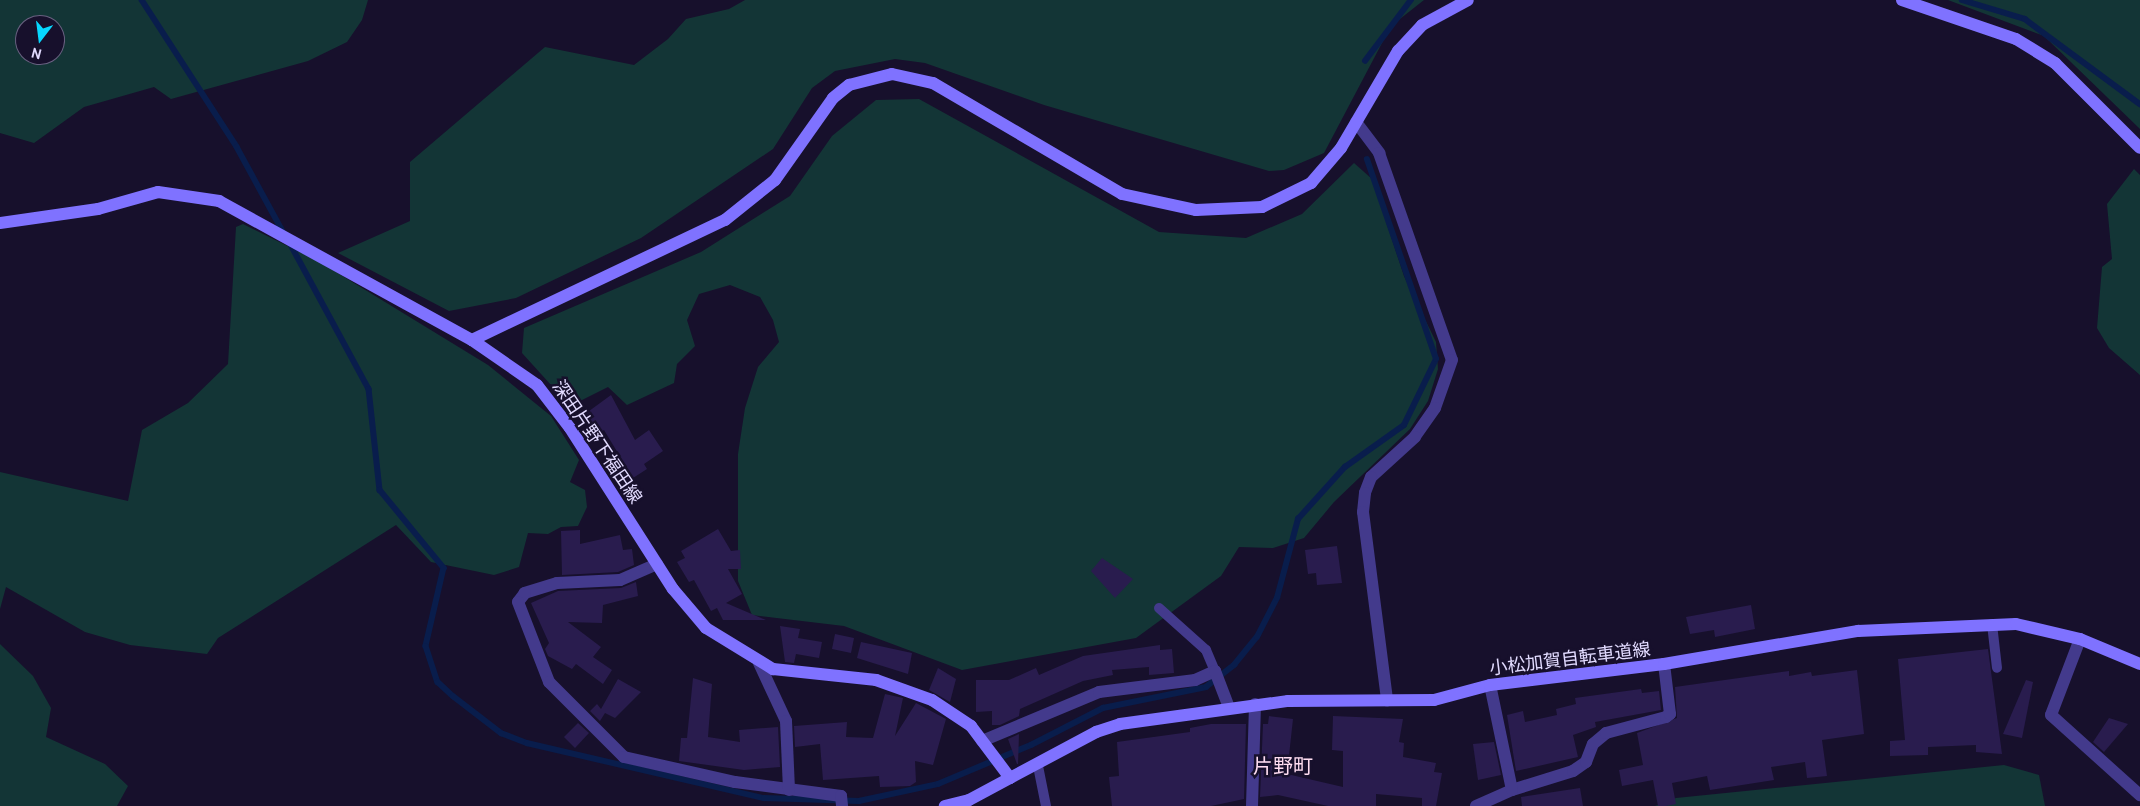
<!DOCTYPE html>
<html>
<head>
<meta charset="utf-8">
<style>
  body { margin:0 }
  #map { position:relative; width:2140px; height:806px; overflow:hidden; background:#17102c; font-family:Cabin,"Noto Sans JP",sans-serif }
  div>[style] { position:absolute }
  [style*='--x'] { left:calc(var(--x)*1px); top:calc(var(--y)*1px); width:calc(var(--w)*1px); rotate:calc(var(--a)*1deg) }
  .green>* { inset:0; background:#133536 }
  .stream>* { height:5.5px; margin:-2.75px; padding:0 2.75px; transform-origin:2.75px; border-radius:2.75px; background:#091d4c }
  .building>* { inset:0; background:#291c4e }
  .lane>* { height:10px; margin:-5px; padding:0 5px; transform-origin:5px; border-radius:5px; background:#433a8c }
  .street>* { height:12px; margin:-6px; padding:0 6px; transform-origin:6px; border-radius:6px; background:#433a8c }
  .secondary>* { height:12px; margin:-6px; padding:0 6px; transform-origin:6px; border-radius:6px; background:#7f72ff }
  span { translate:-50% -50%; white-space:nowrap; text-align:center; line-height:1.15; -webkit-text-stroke:5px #17102c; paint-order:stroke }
  .street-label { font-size:18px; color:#e2dbff }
  .quarter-label { font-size:20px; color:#ffddf1 }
  .north { position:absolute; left:15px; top:15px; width:50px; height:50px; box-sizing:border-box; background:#17102c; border:1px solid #686180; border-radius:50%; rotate:195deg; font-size:14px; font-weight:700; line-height:20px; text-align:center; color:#e2dbff }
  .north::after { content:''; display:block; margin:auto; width:18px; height:22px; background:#07d7ff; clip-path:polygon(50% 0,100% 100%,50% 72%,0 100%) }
</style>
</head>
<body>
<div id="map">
  <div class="green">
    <div style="clip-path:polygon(evenodd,0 0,368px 0,362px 20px,347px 42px,308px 61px,171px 99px,154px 87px,84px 107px,34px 143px,0 133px,0 0,25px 25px,55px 25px,55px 55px,25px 55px,25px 25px)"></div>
    <div style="clip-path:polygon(745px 0,1424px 0,1391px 26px,1324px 153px,1284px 170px,1269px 171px,1044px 105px,925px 63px,895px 59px,835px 71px,812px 88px,773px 149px,641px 238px,516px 298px,449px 311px,338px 253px,410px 221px,410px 162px,545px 47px,634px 65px,668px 39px,686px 19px,729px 9px)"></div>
    <div style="clip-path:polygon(1948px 0,2140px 0,2140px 129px,2044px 36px)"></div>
    <div style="clip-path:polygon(919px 99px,1159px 232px,1246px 238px,1302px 214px,1354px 163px,1372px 179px,1404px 276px,1436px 342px,1438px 369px,1428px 401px,1410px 429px,1334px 502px,1304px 538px,1273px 548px,1239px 547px,1221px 576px,1136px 638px,962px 670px,844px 626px,752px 615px,738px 581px,738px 454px,745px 408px,758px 367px,779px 342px,773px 320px,760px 297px,730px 285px,699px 294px,687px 320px,695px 346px,677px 364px,674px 383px,627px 405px,608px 387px,570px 406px,522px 353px,524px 328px,701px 252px,790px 196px,832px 136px,876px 100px)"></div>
    <div style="clip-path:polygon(2134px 169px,2140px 175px,2140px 375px,2109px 348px,2097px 328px,2102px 267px,2112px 259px,2107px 204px)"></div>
    <div style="clip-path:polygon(243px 224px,318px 261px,488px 365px,551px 416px,579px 460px,570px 482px,585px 490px,587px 507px,578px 526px,561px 527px,548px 534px,528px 533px,519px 567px,494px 575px,431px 562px,396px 525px,218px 638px,207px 654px,130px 645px,85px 632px,6px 587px,0 609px,0 472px,128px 501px,142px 430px,188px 403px,228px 364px,236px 227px)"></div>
    <div style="clip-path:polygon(0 644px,33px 676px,51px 708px,46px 737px,105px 764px,128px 786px,117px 806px,0 806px)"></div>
    <div style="clip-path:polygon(2004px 765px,2039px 775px,2045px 806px,1655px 806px,1676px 798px)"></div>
  </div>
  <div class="stream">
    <div style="--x:142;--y:0;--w:175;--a:57.1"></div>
    <div style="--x:237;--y:147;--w:100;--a:61.4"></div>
    <div style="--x:1962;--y:0;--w:66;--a:16.8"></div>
    <div style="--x:2025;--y:19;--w:143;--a:36.5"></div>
    <div style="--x:1365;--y:61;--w:76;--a:-53"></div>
    <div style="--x:290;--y:243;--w:166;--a:61.6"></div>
    <div style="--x:369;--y:389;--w:102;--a:83.8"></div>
    <div style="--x:380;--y:490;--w:101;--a:50.6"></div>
    <div style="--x:444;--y:568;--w:80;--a:103"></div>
    <div style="--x:426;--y:646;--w:38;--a:72"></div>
    <div style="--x:438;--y:682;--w:21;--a:43"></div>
    <div style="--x:453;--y:696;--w:61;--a:37.6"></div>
    <div style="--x:501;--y:733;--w:28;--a:21"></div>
    <div style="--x:527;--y:743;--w:243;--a:13.1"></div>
    <div style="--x:764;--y:798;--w:95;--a:1.8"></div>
    <div style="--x:859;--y:801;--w:81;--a:-12.1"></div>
    <div style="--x:938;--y:784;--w:101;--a:-22.8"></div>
    <div style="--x:1031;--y:745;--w:81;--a:-27.2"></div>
    <div style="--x:1103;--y:708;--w:105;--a:-11.5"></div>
    <div style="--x:1206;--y:687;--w:36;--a:-38"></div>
    <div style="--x:1234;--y:665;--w:36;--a:-51"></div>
    <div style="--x:1257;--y:637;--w:44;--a:-62.9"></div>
    <div style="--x:1277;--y:598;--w:82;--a:-75.1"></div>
    <div style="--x:1298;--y:519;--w:70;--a:-47.9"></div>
    <div style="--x:1345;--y:467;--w:72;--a:-35.4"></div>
    <div style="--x:1404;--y:425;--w:73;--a:-64.1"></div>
    <div style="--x:1436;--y:359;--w:211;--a:-109.1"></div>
  </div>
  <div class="building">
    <div style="clip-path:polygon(611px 395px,635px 440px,649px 430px,663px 451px,644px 464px,647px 469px,633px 478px,604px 430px,596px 435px,585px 414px)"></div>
    <div style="clip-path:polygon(718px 529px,731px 551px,740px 550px,741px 569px,728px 569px,742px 594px,726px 603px,766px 620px,723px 620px,717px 608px,711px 611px,694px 580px,689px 582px,677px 562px,685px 558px,681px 551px)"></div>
    <div style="clip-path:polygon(580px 530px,580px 544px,620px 535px,623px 550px,632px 549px,634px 565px,618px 572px,562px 575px,561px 531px)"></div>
    <div style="clip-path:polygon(1337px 546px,1342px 583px,1317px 585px,1316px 573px,1308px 574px,1305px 550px)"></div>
    <div style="clip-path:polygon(1102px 558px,1133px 579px,1115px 598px,1091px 571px)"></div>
    <div style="clip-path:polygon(636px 582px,638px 596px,603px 605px,602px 623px,568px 622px,601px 647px,593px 657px,612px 670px,603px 684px,576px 664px,572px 669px,548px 656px,545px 649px,549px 643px,531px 603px,558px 591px,621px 588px)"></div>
    <div style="clip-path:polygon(1751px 605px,1755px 629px,1715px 637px,1714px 630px,1690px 634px,1686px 617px)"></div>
    <div style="clip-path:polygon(780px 626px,800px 629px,798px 638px,822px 642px,819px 658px,796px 654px,794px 663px,785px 662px)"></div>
    <div style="clip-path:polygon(835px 634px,854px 638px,851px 653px,832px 649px)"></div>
    <div style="clip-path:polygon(861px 642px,912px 653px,908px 674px,857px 658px)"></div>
    <div style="clip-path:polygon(1160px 645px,1160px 650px,1172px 649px,1174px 673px,1149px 675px,1149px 667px,1112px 670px,1113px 675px,1083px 681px,1020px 709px,1019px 716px,1000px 725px,992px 725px,992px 711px,976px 712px,976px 680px,1009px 680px,1036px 668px,1039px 675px,1083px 656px)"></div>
    <div style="clip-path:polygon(1988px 649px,2002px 754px,1976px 752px,1976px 745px,1928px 747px,1928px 755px,1890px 756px,1890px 741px,1905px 740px,1898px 659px)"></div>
    <div style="clip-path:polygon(938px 668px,956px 679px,950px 702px,929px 690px)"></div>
    <div style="clip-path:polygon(1857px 670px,1864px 734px,1822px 740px,1827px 776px,1807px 778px,1805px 762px,1771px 767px,1774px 780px,1710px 790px,1707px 776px,1672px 783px,1676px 804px,1666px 806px,1658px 806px,1653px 780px,1622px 786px,1619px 770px,1643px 765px,1637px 733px,1677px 718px,1675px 687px,1789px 671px,1789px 676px,1811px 672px,1812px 676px)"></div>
    <div style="clip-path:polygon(693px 678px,712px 684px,708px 737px,740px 742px,739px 730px,778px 727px,780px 767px,744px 770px,679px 761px,681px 738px,687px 738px)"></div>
    <div style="clip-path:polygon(618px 679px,641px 692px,615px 718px,605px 713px,600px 721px,590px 711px,597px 704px,601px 709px)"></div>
    <div style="clip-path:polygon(2026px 680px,2033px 682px,2022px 738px,2003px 734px)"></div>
    <div style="clip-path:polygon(1641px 689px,1642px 693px,1659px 691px,1661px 710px,1595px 722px,1596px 727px,1573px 735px,1578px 757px,1516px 771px,1507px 715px,1523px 711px,1525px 722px,1557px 715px,1556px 709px,1576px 704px,1575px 698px)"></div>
    <div style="clip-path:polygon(885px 694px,903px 698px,895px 736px,916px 703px,946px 719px,933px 765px,915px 761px,916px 782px,910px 786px,880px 787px,879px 776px,823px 780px,820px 744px,795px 747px,794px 726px,847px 722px,846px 737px,873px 738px)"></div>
    <div style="clip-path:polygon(1269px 716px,1293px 719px,1287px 774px,1343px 787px,1343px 751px,1332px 750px,1333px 716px,1403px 719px,1399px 742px,1404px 743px,1403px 757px,1436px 763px,1434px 772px,1442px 773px,1436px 806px,1422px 806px,1422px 798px,1376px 794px,1376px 806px,1328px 806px,1278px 795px,1260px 797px,1263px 724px,1268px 724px)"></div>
    <div style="clip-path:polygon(2109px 718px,2128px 724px,2104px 752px,2093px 742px)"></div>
    <div style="clip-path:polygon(578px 723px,589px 733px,575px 748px,564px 737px)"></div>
    <div style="clip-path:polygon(1211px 724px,1246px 724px,1244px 799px,1211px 806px,1112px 806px,1109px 777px,1119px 776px,1117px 742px,1190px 732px,1190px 728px)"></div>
    <div style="clip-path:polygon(1019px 734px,1018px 764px,1017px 764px,1008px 739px)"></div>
    <div style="clip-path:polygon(1494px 742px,1501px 775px,1478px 780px,1473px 744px)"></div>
    <div style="clip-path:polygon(1580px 788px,1583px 806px,1522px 806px,1521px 797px)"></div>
  </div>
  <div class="lane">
    <div style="--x:1159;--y:608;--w:63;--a:41.8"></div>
    <div style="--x:1206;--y:650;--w:23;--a:67"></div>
    <div style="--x:1992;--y:624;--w:44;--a:83.5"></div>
    <div style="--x:1038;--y:766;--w:41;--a:78.7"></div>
  </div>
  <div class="street">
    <div style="--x:1356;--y:122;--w:39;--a:53"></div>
    <div style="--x:1379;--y:153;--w:219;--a:70.6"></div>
    <div style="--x:1452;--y:360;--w:51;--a:109.5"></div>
    <div style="--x:1435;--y:408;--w:35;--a:125"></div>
    <div style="--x:1415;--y:437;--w:59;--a:137.7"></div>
    <div style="--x:1371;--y:477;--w:17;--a:111"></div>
    <div style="--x:1365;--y:493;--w:19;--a:96"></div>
    <div style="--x:1363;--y:512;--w:190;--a:82.7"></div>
    <div style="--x:657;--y:564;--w:40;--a:156.6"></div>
    <div style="--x:620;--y:580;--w:63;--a:177.3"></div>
    <div style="--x:557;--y:583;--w:34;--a:163"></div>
    <div style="--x:525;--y:593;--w:11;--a:128"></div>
    <div style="--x:518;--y:602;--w:86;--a:68.8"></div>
    <div style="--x:549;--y:682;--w:106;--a:45"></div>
    <div style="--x:624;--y:757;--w:114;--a:12.7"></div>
    <div style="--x:735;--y:782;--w:107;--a:7.5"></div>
    <div style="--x:841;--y:796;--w:10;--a:84"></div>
    <div style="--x:2080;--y:639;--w:81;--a:110.9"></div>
    <div style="--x:2051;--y:715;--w:120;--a:42"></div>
    <div style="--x:759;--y:663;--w:64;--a:65"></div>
    <div style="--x:786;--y:721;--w:69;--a:87.5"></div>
    <div style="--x:982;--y:741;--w:127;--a:-22.7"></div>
    <div style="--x:1099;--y:692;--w:97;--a:-7.1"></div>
    <div style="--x:1195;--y:680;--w:22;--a:-24"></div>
    <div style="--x:1215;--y:671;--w:40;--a:69"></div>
    <div style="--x:1512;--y:790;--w:64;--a:-17.3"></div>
    <div style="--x:1573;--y:771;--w:16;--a:-35"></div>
    <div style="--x:1586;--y:762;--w:19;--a:-69"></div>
    <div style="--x:1593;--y:744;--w:17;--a:-40"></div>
    <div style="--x:1606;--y:733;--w:62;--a:-14.9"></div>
    <div style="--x:1666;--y:717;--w:5;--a:-37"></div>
    <div style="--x:1670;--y:714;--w:50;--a:-96.8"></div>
    <div style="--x:1252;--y:806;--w:102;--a:-88.3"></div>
    <div style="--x:1476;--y:806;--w:39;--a:-24"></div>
    <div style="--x:1512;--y:790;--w:107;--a:-101.8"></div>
  </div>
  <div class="secondary">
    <div style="--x:1902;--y:0;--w:120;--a:18.9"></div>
    <div style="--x:2016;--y:39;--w:46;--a:31.6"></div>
    <div style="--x:2055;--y:63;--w:120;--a:45"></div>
    <div style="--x:0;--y:223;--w:99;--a:-8.1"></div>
    <div style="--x:98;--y:209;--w:62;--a:-15.8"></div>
    <div style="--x:158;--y:192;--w:62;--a:8.4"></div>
    <div style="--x:219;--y:201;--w:289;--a:28.8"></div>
    <div style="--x:472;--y:340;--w:79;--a:34.7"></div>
    <div style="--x:537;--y:385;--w:54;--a:52.5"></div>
    <div style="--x:570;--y:428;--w:191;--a:57.4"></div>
    <div style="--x:673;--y:589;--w:51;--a:49.8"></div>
    <div style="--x:706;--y:628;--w:79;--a:31.5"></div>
    <div style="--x:773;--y:669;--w:104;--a:6.1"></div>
    <div style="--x:876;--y:680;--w:59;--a:19.7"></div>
    <div style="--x:932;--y:700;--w:47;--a:33.7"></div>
    <div style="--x:971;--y:726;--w:65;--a:53.1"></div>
    <div style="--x:1010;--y:778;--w:47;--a:151.8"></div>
    <div style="--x:969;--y:800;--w:25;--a:166"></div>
    <div style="--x:472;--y:340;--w:280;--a:-25.4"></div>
    <div style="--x:725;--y:220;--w:64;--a:-38.7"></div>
    <div style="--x:775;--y:180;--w:100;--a:-54.7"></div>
    <div style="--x:833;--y:98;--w:21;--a:-39"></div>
    <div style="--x:849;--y:85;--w:44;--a:-14.3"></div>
    <div style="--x:892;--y:74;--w:42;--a:12.4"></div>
    <div style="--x:933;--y:83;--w:219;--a:30.4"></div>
    <div style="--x:1122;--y:194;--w:76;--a:12.2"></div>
    <div style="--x:1196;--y:210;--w:66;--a:-2.6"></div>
    <div style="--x:1262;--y:207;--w:55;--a:-26.1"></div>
    <div style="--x:1311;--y:183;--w:46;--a:-49.4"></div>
    <div style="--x:1341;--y:148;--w:113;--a:-59.6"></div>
    <div style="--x:1398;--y:51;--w:35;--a:-47"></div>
    <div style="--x:1422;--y:25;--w:52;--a:-28.5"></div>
    <div style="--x:1010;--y:778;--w:98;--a:-28.1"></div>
    <div style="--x:1096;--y:732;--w:25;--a:-18"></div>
    <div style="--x:1120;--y:724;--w:170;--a:-7.8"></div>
    <div style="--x:1288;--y:701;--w:146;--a:-0.4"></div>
    <div style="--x:1434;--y:700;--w:58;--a:-15"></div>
    <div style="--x:1490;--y:685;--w:175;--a:-6.9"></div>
    <div style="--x:1664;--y:664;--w:197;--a:-9.7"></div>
    <div style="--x:1858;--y:631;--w:158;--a:-2.5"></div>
    <div style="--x:2016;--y:624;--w:66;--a:13.2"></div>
    <div style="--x:2080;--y:639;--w:65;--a:22.6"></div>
  </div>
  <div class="street-label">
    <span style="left:597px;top:442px;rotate:56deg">深田片野下福田線</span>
    <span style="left:1570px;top:659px;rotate:-7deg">小松加賀自転車道線</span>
  </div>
  <div class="quarter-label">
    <span style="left:1283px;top:766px">片野町</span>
  </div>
  <div class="north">N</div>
</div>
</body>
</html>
